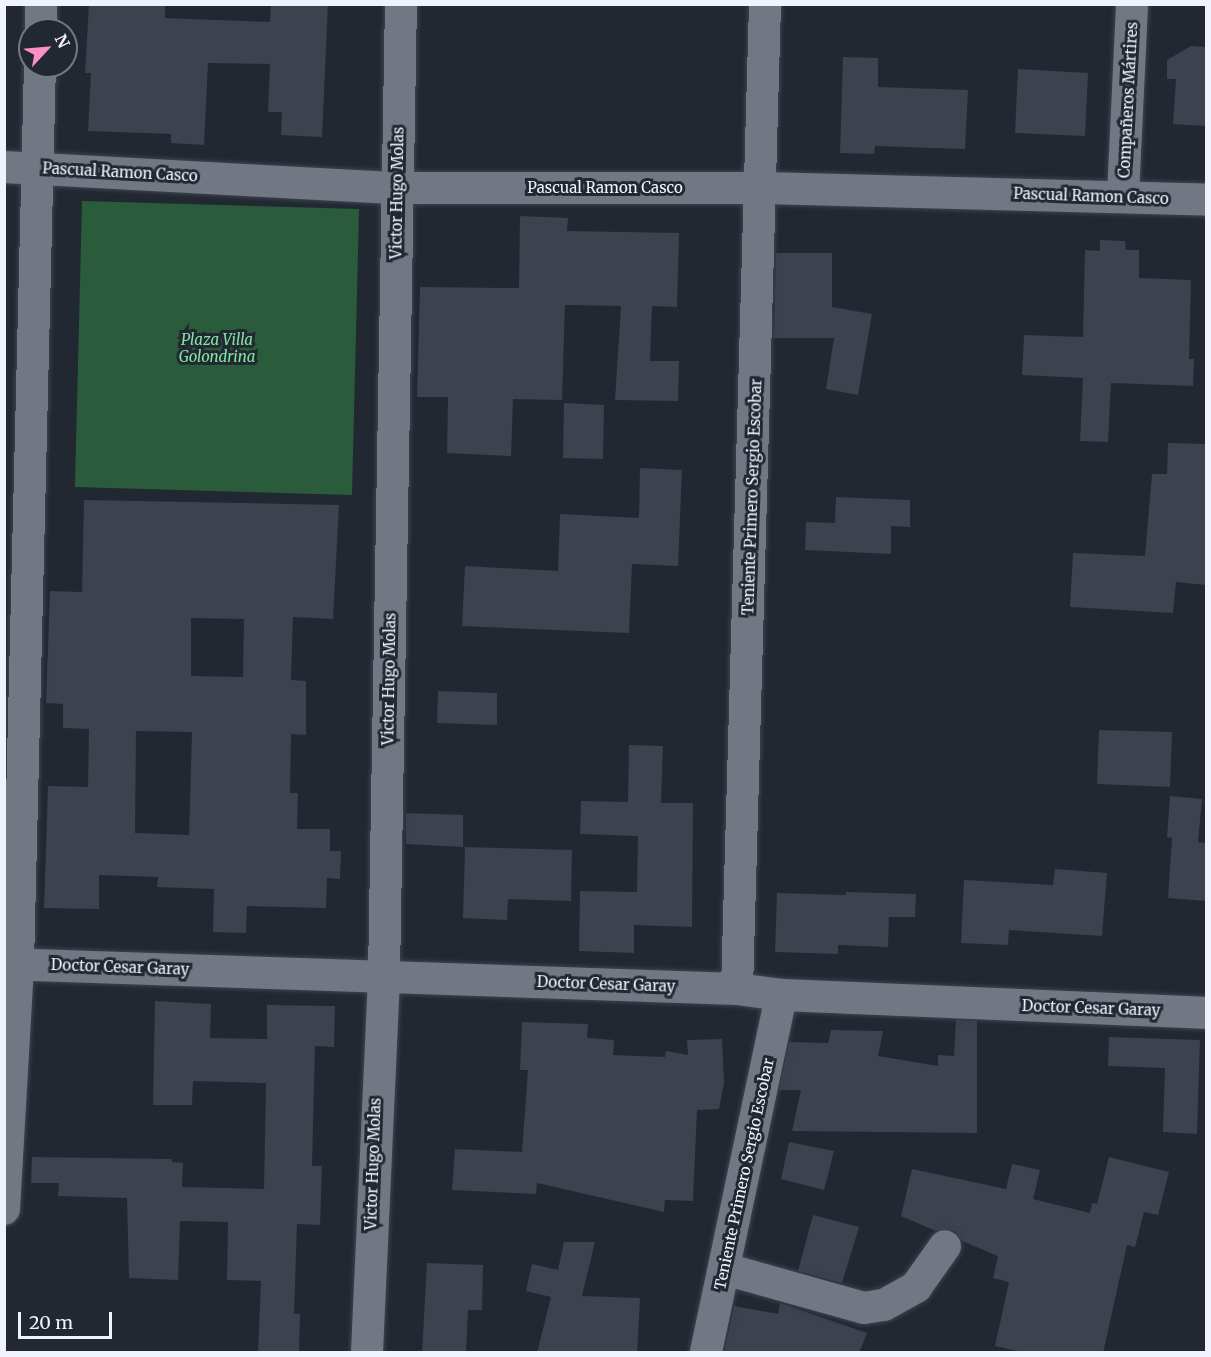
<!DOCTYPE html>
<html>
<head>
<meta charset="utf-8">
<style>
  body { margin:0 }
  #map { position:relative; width:1211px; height:1357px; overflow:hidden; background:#222832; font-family:Merriweather,serif }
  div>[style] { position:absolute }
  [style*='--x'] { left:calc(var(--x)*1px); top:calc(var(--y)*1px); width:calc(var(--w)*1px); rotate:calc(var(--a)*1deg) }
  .green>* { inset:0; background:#2a5b3b }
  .building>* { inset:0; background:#3c424e }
  .roads { filter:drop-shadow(0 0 2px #3e434c) drop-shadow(0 0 2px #3e434c) }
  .minor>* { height:32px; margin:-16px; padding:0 16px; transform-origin:16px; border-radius:16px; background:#717884 }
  span { translate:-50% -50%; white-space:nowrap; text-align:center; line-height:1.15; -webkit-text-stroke:6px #222832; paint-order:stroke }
  .street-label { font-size:15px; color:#f0f3fb }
  .park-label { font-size:15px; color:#81e7a3; font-style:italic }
  .frame { position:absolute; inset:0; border:6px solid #f0f3fb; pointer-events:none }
  .north { position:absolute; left:18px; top:18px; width:60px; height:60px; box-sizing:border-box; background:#222832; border:2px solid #747982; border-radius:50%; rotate:64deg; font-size:16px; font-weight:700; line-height:24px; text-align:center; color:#f0f3fb }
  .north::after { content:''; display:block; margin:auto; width:21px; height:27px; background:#fc8fc3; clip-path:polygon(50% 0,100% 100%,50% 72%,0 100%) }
  .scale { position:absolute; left:18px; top:1312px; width:94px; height:27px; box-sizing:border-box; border:3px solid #f0f3fb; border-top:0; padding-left:8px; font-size:18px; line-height:21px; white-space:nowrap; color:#f0f3fb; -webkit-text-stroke:4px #222832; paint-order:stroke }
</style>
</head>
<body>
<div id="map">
  <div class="green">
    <div style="clip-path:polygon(82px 201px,359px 209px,352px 495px,75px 487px)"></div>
  </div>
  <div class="building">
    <div style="clip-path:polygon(89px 4px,165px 4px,165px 18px,270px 22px,271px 4px,328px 4px,322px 137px,281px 135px,282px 112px,268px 112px,270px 64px,208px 63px,204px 145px,171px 143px,171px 134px,88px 131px,91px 73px,85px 73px)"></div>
    <div style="clip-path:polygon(1191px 46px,1206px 47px,1206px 126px,1173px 124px,1176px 79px,1167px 79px,1167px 60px)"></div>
    <div style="clip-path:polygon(843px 57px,878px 58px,878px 87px,968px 90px,965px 149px,875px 146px,874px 154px,840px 153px)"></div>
    <div style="clip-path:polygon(1018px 69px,1088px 73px,1085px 136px,1015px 133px)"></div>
    <div style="clip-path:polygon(520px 216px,568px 218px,567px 231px,679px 233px,677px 307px,652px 306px,650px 361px,679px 361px,678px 401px,615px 400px,621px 306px,565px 305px,562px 400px,513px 399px,511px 456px,447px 453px,448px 397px,417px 397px,420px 287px,519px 288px)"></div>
    <div style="clip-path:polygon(1100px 240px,1125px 241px,1126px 250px,1139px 250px,1139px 278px,1191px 280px,1189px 359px,1194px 359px,1193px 386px,1111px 383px,1108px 442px,1080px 441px,1083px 378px,1022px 375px,1024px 335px,1083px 337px,1085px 250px,1100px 251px)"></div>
    <div style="clip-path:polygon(776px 253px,832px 253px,832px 307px,872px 314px,858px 395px,826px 389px,834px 338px,774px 338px)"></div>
    <div style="clip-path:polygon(564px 403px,604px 405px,603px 459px,563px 458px)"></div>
    <div style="clip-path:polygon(1168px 443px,1206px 444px,1206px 585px,1176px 582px,1173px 613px,1070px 607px,1073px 553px,1145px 556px,1152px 474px,1167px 474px)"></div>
    <div style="clip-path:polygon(640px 468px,682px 470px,678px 566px,632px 564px,629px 633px,462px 626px,465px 566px,558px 571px,560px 514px,639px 518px)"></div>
    <div style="clip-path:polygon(836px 497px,910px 500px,910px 527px,891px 526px,891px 554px,805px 550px,806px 522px,835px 523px)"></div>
    <div style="clip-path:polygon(evenodd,84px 500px,339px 505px,333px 619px,293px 617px,291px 680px,306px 681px,306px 735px,291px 734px,290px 793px,298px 793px,297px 829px,330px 829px,330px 851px,341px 851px,340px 879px,327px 878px,326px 908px,247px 906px,246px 933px,213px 932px,214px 889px,157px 887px,158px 877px,99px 875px,99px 909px,44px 908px,48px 786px,88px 787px,89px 729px,63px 728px,63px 704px,46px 703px,50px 591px,82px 592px,84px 500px,191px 618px,244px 619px,243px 677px,191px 676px,191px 618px,84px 500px,136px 731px,192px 732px,189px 835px,135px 833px,136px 731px)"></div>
    <div style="clip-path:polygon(438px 691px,497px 693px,497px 725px,437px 723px)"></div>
    <div style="clip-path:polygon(1099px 730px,1172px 732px,1170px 787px,1097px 784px)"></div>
    <div style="clip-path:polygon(629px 745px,663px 746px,661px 803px,693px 803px,692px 927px,634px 925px,634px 953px,579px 951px,580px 891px,637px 892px,638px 836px,580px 834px,581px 801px,628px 802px)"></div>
    <div style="clip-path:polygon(1170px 796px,1202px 799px,1198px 842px,1206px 843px,1206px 901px,1168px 898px,1172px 838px,1167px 837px)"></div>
    <div style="clip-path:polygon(406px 813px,463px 815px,463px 847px,406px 844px)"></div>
    <div style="clip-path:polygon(465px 847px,572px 850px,571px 901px,508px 899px,507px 920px,463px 918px)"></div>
    <div style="clip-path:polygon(1055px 869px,1107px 873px,1102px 936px,1009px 930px,1008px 945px,961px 943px,964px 880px,1053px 885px)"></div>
    <div style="clip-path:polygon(846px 892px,916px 894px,915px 917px,889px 917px,888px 947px,838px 945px,838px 954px,775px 952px,777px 893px,846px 895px)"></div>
    <div style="clip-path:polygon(155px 1001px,211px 1004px,210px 1038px,267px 1039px,267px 1005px,335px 1006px,334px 1047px,315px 1046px,312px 1166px,322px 1166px,320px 1225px,297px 1224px,294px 1314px,300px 1314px,299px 1353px,258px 1353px,261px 1281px,227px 1280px,228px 1222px,180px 1221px,178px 1280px,129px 1278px,127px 1198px,58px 1196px,59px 1183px,31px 1183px,32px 1157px,172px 1159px,172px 1162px,183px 1163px,182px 1187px,264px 1189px,266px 1083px,193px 1081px,192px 1105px,153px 1105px)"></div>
    <div style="clip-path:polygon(956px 1020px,977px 1021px,977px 1133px,792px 1131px,801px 1090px,779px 1090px,789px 1042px,828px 1043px,831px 1030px,883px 1031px,878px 1056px,938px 1066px,938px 1055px,954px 1056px)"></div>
    <div style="clip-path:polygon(522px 1022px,588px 1024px,587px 1038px,614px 1040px,613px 1055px,665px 1057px,666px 1051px,688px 1055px,687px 1040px,722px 1039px,724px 1083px,719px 1109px,697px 1110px,693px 1201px,665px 1200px,664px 1212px,537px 1183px,536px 1194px,452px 1190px,455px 1149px,522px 1152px,528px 1070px,520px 1070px)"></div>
    <div style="clip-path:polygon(1109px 1037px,1200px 1040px,1197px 1134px,1163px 1132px,1165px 1068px,1108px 1066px)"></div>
    <div style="clip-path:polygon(789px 1142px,834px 1151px,824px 1190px,781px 1179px)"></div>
    <div style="clip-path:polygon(1109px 1157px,1169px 1172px,1158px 1215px,1144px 1212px,1135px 1247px,1127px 1245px,1103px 1353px,1027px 1353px,995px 1346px,1009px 1282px,993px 1278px,998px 1256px,962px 1241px,955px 1231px,936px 1231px,901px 1216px,912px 1169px,1006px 1189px,1012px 1164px,1040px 1170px,1033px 1199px,1090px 1213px,1092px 1203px,1097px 1204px)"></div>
    <div style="clip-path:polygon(813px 1215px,859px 1227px,842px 1283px,798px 1271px)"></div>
    <div style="clip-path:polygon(564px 1242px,595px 1242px,582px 1296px,640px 1298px,637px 1353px,537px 1353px,551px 1297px,526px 1291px,532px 1264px,558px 1270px)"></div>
    <div style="clip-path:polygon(427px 1263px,483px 1265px,482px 1310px,468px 1310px,466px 1353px,422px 1353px)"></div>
    <div style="clip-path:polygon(780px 1303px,867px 1333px,859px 1353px,724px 1353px,734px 1306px,778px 1314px)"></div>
  </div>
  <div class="roads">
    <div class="minor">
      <div style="--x:41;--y:30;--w:26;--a:-90"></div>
      <div style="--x:4;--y:167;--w:394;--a:3.1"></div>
      <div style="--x:397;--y:188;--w:364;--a:0"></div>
      <div style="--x:761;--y:188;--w:445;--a:1.5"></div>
      <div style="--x:1123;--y:196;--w:192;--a:-87.3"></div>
      <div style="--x:4;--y:964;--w:733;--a:1.95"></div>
      <div style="--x:737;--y:989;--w:44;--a:7.8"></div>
      <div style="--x:781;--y:995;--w:425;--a:2.4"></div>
      <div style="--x:737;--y:989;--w:985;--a:-88.37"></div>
      <div style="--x:4;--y:1209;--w:245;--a:-86.7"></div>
      <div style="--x:18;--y:964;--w:898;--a:-88.6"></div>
      <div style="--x:725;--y:1269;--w:144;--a:15.7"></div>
      <div style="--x:864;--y:1308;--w:20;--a:-9"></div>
      <div style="--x:884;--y:1305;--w:37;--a:-29"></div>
      <div style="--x:916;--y:1287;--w:50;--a:-54.7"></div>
      <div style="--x:367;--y:1352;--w:377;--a:-87.4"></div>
      <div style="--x:384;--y:975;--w:971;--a:-89"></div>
      <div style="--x:706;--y:1352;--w:365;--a:-78.1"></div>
    </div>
  </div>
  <div class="street-label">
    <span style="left:1128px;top:100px;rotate:-87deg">Compañeros Mártires</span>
    <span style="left:120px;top:172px;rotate:3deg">Pascual Ramon Casco</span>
    <span style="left:605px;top:188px">Pascual Ramon Casco</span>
    <span style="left:397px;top:193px;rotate:-89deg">Victor Hugo Molas</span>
    <span style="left:1091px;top:196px;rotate:2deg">Pascual Ramon Casco</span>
    <span style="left:752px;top:497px;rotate:-88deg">Teniente Primero Sergio Escobar</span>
    <span style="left:389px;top:679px;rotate:-89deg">Victor Hugo Molas</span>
    <span style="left:120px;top:967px;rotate:2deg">Doctor Cesar Garay</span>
    <span style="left:606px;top:984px;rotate:2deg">Doctor Cesar Garay</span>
    <span style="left:1091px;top:1008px;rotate:2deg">Doctor Cesar Garay</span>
    <span style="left:373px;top:1164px;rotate:-88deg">Victor Hugo Molas</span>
    <span style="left:744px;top:1174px;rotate:-78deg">Teniente Primero Sergio Escobar</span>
  </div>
  <div class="park-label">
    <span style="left:217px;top:348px">Plaza Villa<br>Golondrina</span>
  </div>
  <div class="frame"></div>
  <div class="north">N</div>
  <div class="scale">20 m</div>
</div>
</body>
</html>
